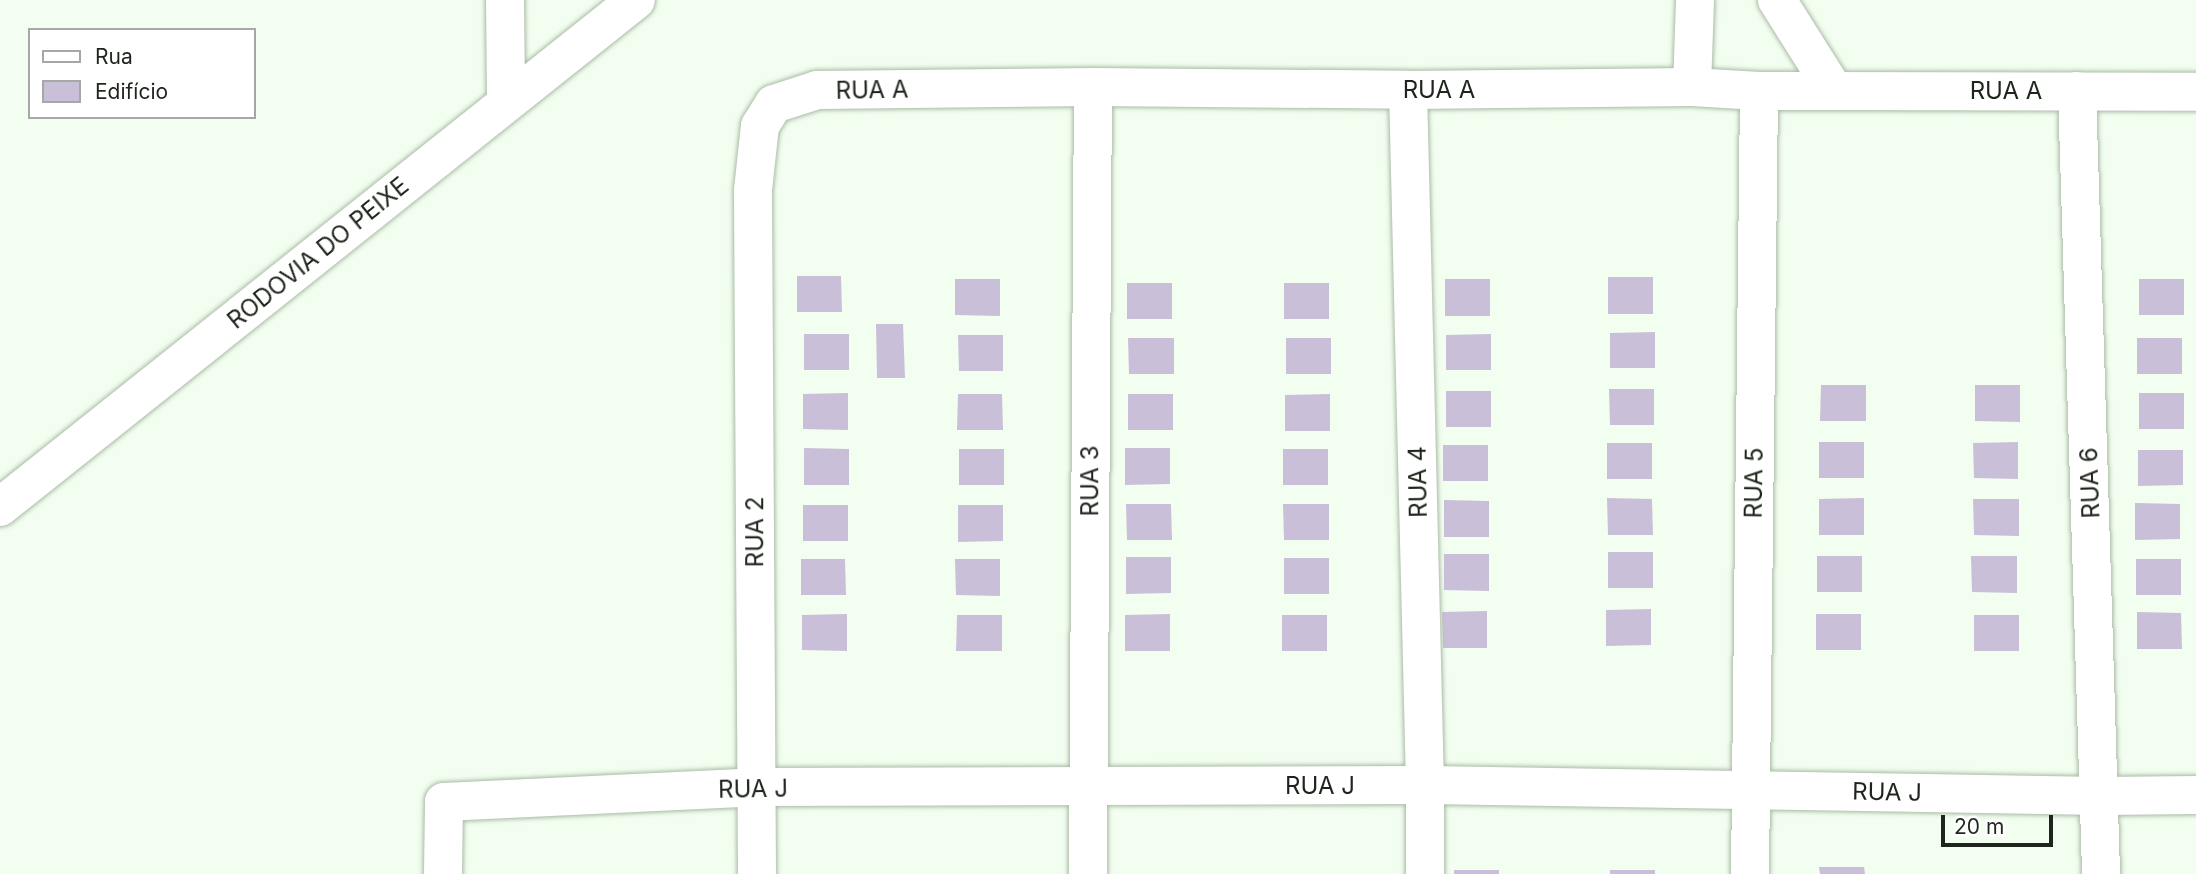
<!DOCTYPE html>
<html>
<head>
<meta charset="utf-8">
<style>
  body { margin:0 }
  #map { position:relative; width:2196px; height:874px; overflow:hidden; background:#f2fef0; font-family:Inter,sans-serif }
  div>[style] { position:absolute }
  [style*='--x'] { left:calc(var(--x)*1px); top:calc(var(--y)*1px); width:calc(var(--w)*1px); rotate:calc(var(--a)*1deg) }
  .building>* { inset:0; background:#cabfd8 }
  .roads { filter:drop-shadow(0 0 2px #a9bca5) drop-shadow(0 0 2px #a9bca5) }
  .minor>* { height:38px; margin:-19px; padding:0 19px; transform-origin:19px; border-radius:19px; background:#fff }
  span { translate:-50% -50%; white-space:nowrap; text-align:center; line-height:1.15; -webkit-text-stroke:5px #fff; paint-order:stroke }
  .street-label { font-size:24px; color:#1e251c }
  .legend { position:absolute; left:28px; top:28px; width:228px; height:91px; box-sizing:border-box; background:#fff; border:2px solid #a5a8a4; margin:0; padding:9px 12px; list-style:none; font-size:21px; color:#1e251c }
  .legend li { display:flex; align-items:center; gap:14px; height:35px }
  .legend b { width:35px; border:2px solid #a5a8a4 }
  .scale { position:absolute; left:1941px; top:815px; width:112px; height:32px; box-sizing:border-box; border:4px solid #1e251c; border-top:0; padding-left:9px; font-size:21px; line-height:24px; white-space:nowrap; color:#1e251c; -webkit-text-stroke:5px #fff; paint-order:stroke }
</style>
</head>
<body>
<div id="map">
  <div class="building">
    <div style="clip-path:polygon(797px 276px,841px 276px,842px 312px,797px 312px)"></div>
    <div style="clip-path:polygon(1608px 277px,1653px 277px,1653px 314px,1608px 314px)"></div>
    <div style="clip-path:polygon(955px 279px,1000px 279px,1000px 316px,955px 315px)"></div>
    <div style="clip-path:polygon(1445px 279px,1490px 279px,1490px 316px,1445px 316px)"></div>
    <div style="clip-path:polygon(2139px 279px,2184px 279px,2184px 315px,2139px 315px)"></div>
    <div style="clip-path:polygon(1127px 283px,1172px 283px,1172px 319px,1127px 319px)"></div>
    <div style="clip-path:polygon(1284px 283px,1329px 283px,1329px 319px,1284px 319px)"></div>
    <div style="clip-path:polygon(876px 324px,903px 324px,905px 378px,877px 378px)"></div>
    <div style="clip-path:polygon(1655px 332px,1655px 368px,1610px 368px,1610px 333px)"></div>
    <div style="clip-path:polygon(804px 334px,849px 334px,849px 370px,804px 370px)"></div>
    <div style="clip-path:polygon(1491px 334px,1491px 370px,1446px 370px,1446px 335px)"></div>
    <div style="clip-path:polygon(958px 335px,1003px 335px,1003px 371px,959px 371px)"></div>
    <div style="clip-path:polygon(1128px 338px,1174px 338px,1174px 374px,1129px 374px)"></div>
    <div style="clip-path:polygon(1286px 338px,1331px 338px,1331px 374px,1286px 374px)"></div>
    <div style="clip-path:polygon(2137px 338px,2182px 338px,2182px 374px,2137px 374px)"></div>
    <div style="clip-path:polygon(1821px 385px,1866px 385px,1866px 421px,1820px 421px)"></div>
    <div style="clip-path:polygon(1975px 385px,2020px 385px,2020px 422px,1975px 421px)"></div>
    <div style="clip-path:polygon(1609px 389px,1654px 389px,1654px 425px,1610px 425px)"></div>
    <div style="clip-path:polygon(1446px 391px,1491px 391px,1491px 427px,1446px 427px)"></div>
    <div style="clip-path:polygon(848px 393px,848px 430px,803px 429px,803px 394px)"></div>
    <div style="clip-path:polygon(2139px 393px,2184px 393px,2184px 429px,2139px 429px)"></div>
    <div style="clip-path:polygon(958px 394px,1002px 394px,1003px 430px,957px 430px)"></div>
    <div style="clip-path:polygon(1128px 394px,1173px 394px,1173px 430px,1128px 430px)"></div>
    <div style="clip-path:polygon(1330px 394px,1330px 431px,1285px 431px,1285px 395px)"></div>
    <div style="clip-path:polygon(1819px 442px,1864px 442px,1864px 478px,1819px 478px)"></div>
    <div style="clip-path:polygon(2018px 442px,2018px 479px,1974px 478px,1973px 443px)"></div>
    <div style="clip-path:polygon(1607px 443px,1652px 443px,1652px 479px,1607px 479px)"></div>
    <div style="clip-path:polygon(1443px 445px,1488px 445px,1488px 481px,1443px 481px)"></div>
    <div style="clip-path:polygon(804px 448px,849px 449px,849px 485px,804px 485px)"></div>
    <div style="clip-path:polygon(1125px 448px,1170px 448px,1170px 484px,1125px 485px)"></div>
    <div style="clip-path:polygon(959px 449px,1004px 449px,1004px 485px,959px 485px)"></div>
    <div style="clip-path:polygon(1283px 449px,1328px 449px,1328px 485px,1283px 485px)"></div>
    <div style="clip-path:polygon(2138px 450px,2183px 450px,2183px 485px,2138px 486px)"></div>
    <div style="clip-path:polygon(1607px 498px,1652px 499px,1653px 535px,1608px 535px)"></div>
    <div style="clip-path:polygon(1864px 498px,1864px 535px,1819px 535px,1819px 499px)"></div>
    <div style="clip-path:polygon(1973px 499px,2019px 499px,2019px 536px,1974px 535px)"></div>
    <div style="clip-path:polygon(1444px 500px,1489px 501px,1489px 537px,1444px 537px)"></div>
    <div style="clip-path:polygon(2135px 503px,2180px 504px,2180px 539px,2135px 540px)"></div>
    <div style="clip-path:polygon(1126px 504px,1171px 504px,1172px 540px,1127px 540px)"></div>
    <div style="clip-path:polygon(1283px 504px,1329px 504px,1329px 540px,1284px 540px)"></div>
    <div style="clip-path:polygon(803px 505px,848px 505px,848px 541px,803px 541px)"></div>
    <div style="clip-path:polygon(958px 505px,1003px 505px,1003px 541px,958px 542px)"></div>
    <div style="clip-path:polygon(1608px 552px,1653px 552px,1653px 588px,1608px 588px)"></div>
    <div style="clip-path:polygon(1444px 554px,1489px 554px,1489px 591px,1444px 590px)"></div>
    <div style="clip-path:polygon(1817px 556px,1862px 556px,1862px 592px,1817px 592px)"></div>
    <div style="clip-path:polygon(1971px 556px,2017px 556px,2017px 593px,1972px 592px)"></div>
    <div style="clip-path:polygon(1126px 557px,1171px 557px,1171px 593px,1126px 594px)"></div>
    <div style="clip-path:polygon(1284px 558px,1329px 558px,1329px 594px,1284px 594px)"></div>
    <div style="clip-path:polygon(801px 559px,845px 559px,846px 595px,801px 595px)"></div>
    <div style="clip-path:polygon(955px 559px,1000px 559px,1000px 596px,956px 595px)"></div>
    <div style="clip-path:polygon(2136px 559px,2181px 559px,2181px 595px,2136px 595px)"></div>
    <div style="clip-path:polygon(1651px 609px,1651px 645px,1606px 646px,1606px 610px)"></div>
    <div style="clip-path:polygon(1487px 611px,1487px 648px,1443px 648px,1442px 612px)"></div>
    <div style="clip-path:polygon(2137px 612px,2181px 613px,2182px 649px,2137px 649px)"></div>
    <div style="clip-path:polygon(847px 614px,847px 651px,802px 650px,802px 615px)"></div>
    <div style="clip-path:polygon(1170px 614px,1170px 651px,1125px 651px,1125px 615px)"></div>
    <div style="clip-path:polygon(1816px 614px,1861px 614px,1861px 650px,1816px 650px)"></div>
    <div style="clip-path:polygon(957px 615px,1002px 615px,1002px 651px,956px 651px)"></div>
    <div style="clip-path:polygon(1282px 615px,1327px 615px,1327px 651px,1282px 651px)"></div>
    <div style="clip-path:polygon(1974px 615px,2019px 615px,2019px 651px,1974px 651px)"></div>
    <div style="clip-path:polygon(1819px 867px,1864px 867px,1865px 874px,1820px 874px)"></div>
    <div style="clip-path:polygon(1454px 870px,1499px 870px,1499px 874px,1454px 874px)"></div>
    <div style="clip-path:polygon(1610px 870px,1655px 870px,1655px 874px,1610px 874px)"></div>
  </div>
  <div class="roads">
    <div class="minor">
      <div style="--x:505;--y:0;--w:103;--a:89.4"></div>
      <div style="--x:1777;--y:0;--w:105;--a:57.8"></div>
      <div style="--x:1692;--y:87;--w:87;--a:-88"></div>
      <div style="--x:1408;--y:90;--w:695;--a:88.6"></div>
      <div style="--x:1425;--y:785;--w:89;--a:90"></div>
      <div style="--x:2077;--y:91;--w:783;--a:88.24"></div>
      <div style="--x:0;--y:507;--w:813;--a:-38.56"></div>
      <div style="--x:443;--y:874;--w:72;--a:-89.2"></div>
      <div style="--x:444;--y:802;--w:313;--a:-2.7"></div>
      <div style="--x:757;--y:787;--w:668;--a:-0.17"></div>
      <div style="--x:1425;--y:785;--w:676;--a:0.93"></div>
      <div style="--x:2101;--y:796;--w:95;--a:-0.6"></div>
      <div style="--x:757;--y:874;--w:684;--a:-90.34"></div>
      <div style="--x:753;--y:190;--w:64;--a:-83.8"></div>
      <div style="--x:760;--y:126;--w:26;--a:-58"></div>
      <div style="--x:774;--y:104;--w:45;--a:-18"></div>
      <div style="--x:817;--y:90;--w:276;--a:-0.6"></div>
      <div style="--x:1093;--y:87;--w:315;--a:0.5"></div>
      <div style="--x:1408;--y:90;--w:284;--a:-0.6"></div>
      <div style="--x:1692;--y:87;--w:67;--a:3.4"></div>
      <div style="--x:1759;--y:91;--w:437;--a:0.1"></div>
      <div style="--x:1088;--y:874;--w:787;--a:-89.64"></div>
      <div style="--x:1750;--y:874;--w:783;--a:-89.34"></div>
    </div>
  </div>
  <div class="street-label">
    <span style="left:872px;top:90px;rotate:-1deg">RUA A</span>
    <span style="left:1439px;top:90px">RUA A</span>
    <span style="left:2006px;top:91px">RUA A</span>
    <span style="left:318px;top:253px;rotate:-39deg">RODOVIA DO PEIXE</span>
    <span style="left:1090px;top:481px;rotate:-90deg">RUA 3</span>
    <span style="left:1418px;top:482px;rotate:-91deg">RUA 4</span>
    <span style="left:1754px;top:483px;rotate:-89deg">RUA 5</span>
    <span style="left:2090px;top:483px;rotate:-92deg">RUA 6</span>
    <span style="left:755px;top:532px;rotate:-90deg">RUA 2</span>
    <span style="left:1320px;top:786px">RUA J</span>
    <span style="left:753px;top:789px;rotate:-1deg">RUA J</span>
    <span style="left:1887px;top:792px;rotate:1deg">RUA J</span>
  </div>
  <ul class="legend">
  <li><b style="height:9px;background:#fff"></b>Rua</li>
  <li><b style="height:19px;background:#cabfd8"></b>Edifício</li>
  </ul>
  <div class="scale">20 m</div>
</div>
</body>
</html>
